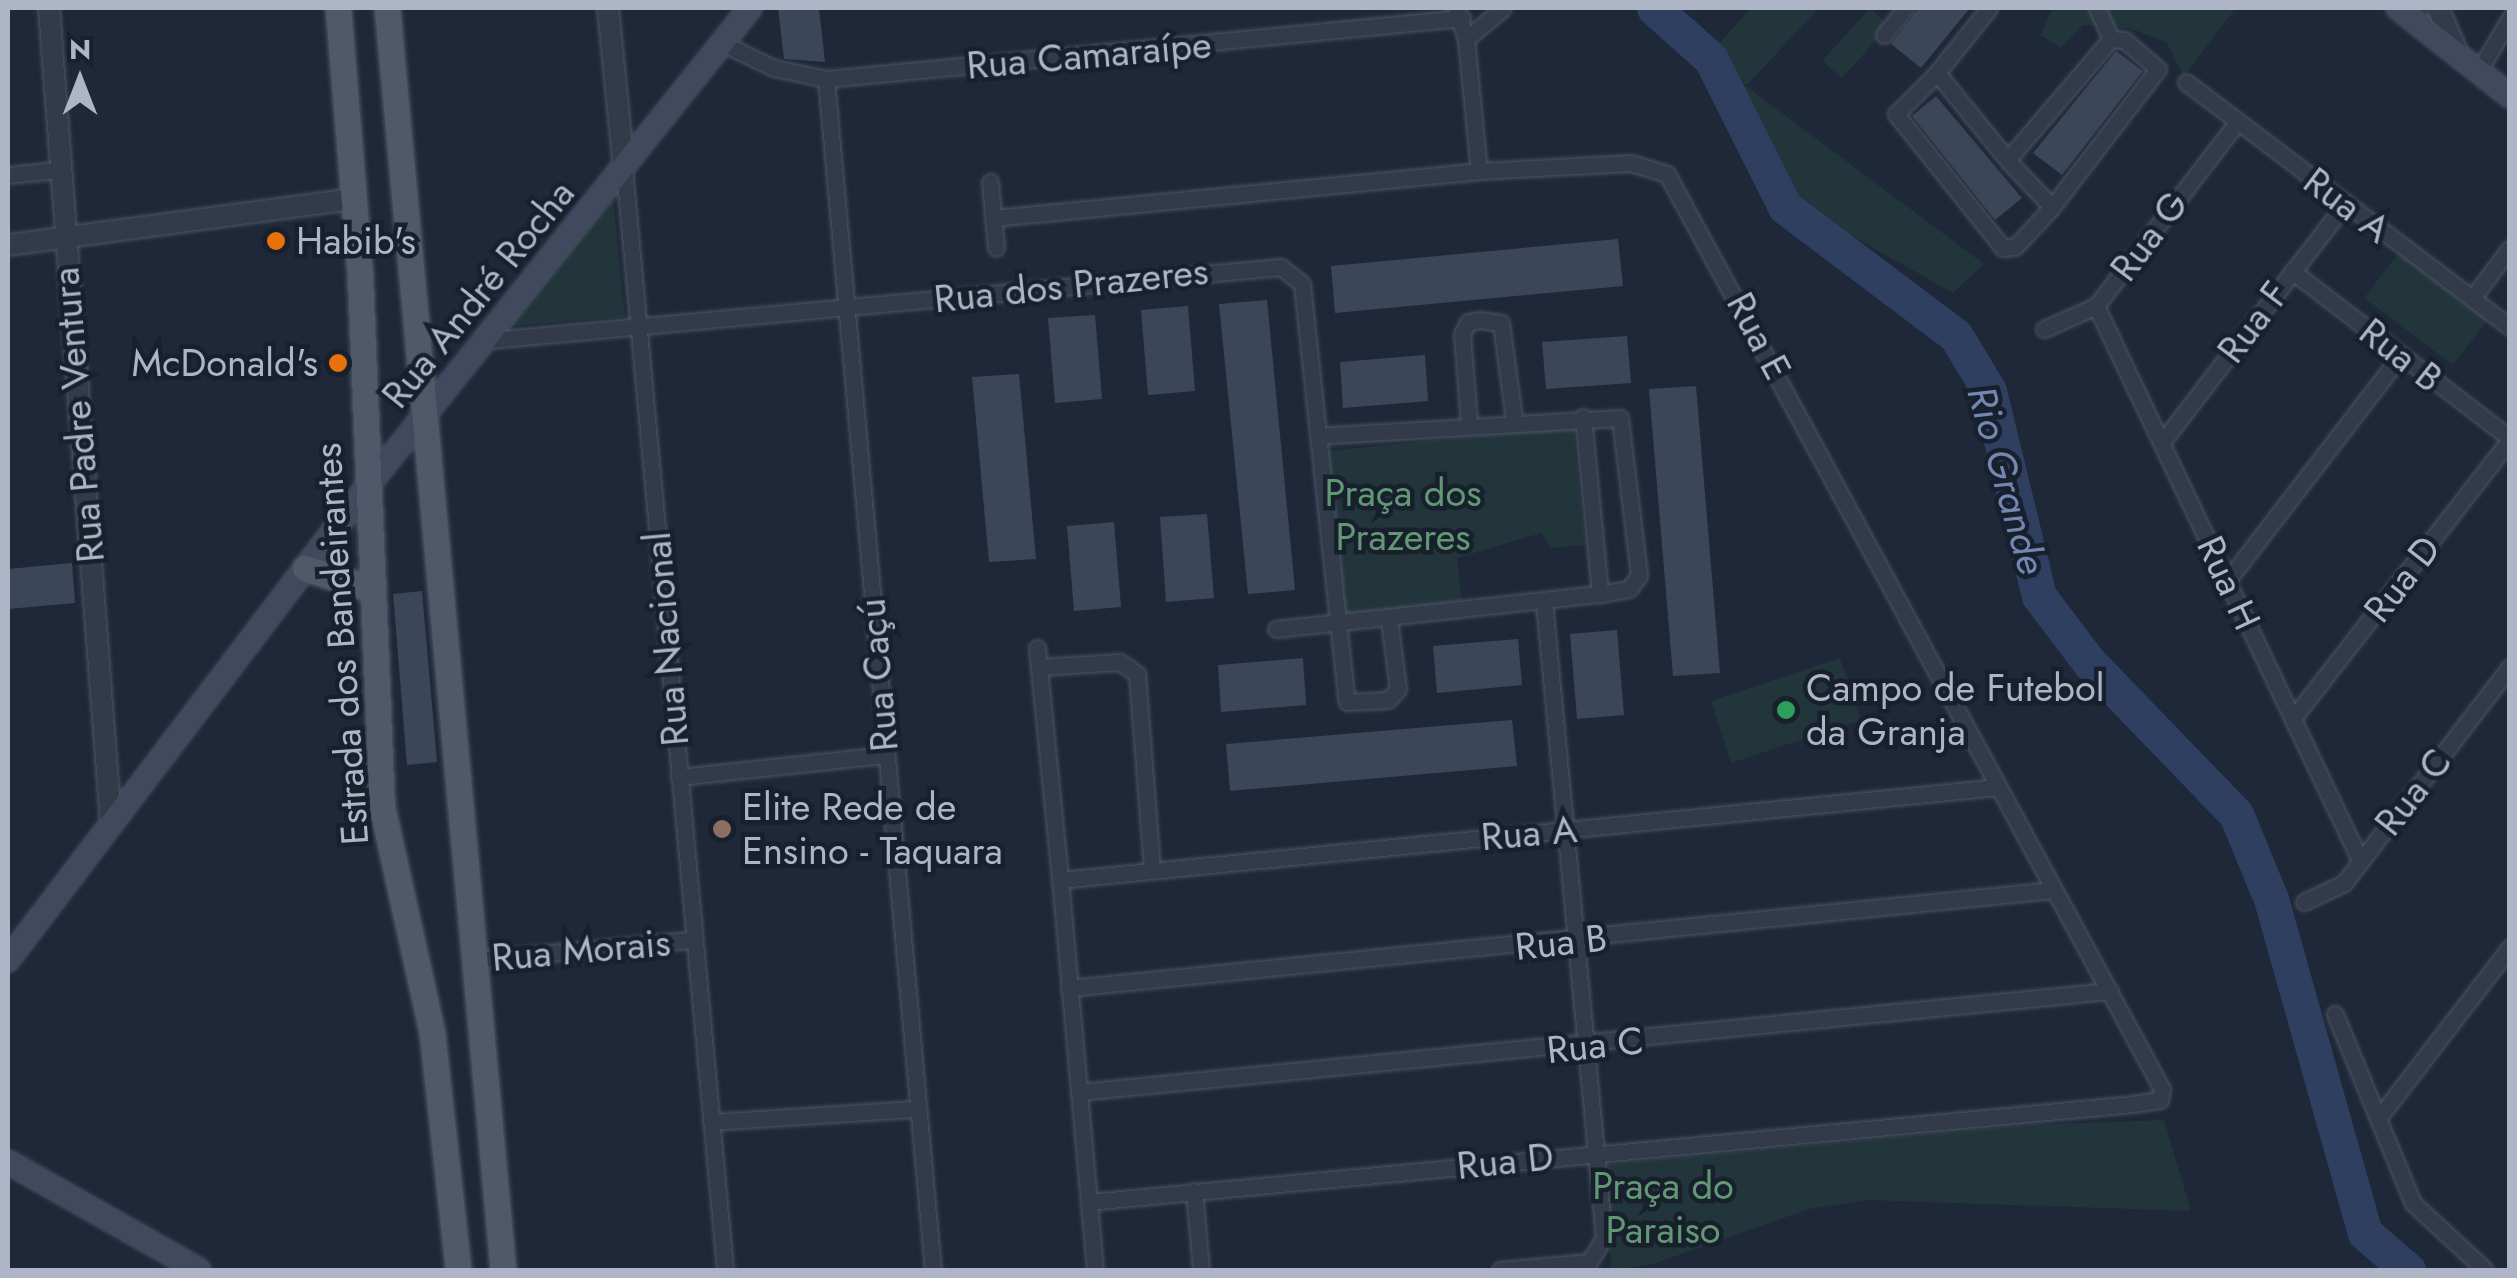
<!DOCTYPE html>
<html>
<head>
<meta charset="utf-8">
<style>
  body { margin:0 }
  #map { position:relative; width:2517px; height:1278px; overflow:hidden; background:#1f2839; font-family:Jost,sans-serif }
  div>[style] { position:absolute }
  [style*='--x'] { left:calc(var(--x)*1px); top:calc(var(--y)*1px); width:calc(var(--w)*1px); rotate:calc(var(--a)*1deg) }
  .green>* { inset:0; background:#21353a }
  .river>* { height:35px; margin:-17.5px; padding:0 17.5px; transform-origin:17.5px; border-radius:17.5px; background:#2f3f60 }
  .building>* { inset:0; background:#3b4659 }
  .roads { filter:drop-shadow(0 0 2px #4d5564) drop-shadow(0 0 2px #4d5564) }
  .minor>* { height:15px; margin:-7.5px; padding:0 7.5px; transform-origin:7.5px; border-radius:7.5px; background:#333a4a }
  .tertiary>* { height:20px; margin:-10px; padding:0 10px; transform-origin:10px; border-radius:10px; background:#333a4a }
  .secondary>* { height:22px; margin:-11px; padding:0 11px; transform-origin:11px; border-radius:11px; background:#40495d }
  .primary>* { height:25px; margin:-12.5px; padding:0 12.5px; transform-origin:12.5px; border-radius:12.5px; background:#50596a }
  .dots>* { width:28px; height:28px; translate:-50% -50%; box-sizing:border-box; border:5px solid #18202e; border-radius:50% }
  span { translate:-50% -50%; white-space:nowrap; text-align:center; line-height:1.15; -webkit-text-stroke:9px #18202e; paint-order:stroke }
  .street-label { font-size:38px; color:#adb5c6 }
  .poi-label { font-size:38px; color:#adb5c6 }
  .left { translate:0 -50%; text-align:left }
  .right { translate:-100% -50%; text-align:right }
  .park-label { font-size:38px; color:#639874 }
  .water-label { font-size:40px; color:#7388b1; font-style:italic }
  .frame { position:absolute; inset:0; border:10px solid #adb5c6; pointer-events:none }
  .north { position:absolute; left:30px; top:30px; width:100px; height:100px; -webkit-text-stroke:8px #18202e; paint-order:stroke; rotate:0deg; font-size:28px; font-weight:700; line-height:40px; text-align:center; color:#adb5c6 }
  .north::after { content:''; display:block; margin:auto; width:35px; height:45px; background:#adb5c6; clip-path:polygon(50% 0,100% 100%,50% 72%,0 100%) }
</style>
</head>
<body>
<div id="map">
  <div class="green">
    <div style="clip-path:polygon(1751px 8px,1819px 8px,1746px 86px,1984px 264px,1953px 293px,1791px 201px,1741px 100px,1746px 85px,1716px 47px)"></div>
    <div style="clip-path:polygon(1870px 8px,1889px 26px,1842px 78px,1822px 61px)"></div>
    <div style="clip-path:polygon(2053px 8px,2236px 8px,2184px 76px,2166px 42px,2132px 29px,2083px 25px,2061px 48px,2040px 35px)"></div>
    <div style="clip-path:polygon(613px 199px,625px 317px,507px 326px)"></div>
    <div style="clip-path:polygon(2400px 251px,2489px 318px,2453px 365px,2364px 298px)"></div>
    <div style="clip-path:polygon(1573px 426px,1585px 545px,1551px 548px,1541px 533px,1457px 558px,1462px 609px,1345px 621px,1327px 451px)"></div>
    <div style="clip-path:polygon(1840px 658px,1861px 720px,1731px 763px,1711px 701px)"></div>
    <div style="clip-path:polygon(2164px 1120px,2191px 1211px,1867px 1200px,1809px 1209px,1653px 1264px,1611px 1270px,1607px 1164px,2024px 1125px)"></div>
  </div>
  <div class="river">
    <div style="--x:1654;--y:8;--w:76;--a:41.8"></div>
    <div style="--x:1711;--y:59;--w:165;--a:63.4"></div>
    <div style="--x:1785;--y:207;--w:214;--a:37"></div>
    <div style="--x:1956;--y:336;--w:64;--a:59"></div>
    <div style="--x:1989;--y:391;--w:211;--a:76.3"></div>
    <div style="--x:2039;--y:596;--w:83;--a:52.9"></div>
    <div style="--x:2089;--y:662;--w:211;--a:46"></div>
    <div style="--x:2236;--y:814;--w:92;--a:67.6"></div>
    <div style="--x:2271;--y:899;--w:347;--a:74.3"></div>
    <div style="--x:2365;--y:1233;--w:57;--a:40.7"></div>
  </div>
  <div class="building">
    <div style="clip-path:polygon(778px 8px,819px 8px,825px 62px,784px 59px)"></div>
    <div style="clip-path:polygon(1919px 8px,1970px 8px,1921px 68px,1891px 44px)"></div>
    <div style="clip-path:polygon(2116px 51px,2143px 71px,2062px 175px,2033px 153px)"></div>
    <div style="clip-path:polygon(1936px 96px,2022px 198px,1995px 220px,1912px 116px)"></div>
    <div style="clip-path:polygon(1618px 239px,1623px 286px,1335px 313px,1331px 266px)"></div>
    <div style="clip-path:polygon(1267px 300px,1295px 590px,1248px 594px,1219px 304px)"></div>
    <div style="clip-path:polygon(1188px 306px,1195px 391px,1148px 395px,1141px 310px)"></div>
    <div style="clip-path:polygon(1095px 315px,1102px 399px,1055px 403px,1048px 318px)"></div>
    <div style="clip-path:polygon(1627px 336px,1631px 383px,1546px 389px,1542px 342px)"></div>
    <div style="clip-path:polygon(1425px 355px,1428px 401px,1343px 408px,1340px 362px)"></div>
    <div style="clip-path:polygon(1019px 374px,1036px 559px,989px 562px,972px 377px)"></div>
    <div style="clip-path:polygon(1696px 386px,1720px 673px,1673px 676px,1649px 389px)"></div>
    <div style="clip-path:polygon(1207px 514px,1214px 598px,1166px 602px,1160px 517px)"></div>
    <div style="clip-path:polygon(1114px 522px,1121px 607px,1074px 611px,1067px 526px)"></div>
    <div style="clip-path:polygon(72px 563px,75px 603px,8px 609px,8px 569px)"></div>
    <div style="clip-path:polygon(422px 591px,437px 762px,407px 765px,393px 594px)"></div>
    <div style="clip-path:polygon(1617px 630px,1624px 715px,1577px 719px,1570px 634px)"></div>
    <div style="clip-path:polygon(1518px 639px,1522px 685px,1437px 693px,1433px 646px)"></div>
    <div style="clip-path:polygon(1303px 658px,1306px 705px,1221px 712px,1218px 665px)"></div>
    <div style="clip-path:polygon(1512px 720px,1517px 766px,1230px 791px,1226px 744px)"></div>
  </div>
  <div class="roads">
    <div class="minor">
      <div style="--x:1456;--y:8;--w:33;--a:72"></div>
      <div style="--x:1466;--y:39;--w:133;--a:84.4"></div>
      <div style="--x:1989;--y:8;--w:83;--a:128.7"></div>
      <div style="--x:1937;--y:73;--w:117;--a:50.9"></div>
      <div style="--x:2011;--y:164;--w:59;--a:46.4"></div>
      <div style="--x:2052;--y:207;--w:174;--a:-52.5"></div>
      <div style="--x:2158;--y:69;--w:45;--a:-139.5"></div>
      <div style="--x:2124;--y:40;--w:13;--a:-176"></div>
      <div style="--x:2111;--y:39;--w:158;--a:130.6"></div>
      <div style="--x:2097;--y:8;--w:34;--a:66"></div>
      <div style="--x:1884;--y:35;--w:35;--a:-51"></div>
      <div style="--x:1466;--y:39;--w:48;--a:-40"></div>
      <div style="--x:722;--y:43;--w:58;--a:25.7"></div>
      <div style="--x:774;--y:68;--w:53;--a:11.9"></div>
      <div style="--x:826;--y:79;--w:639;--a:-5.48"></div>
      <div style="--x:2478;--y:72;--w:63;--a:-59.3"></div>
      <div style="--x:1937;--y:73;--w:58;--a:135"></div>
      <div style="--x:1896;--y:114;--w:171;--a:51.4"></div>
      <div style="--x:2003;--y:248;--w:12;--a:-5"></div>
      <div style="--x:2015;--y:247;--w:54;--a:-47.2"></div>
      <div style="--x:826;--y:79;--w:1196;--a:84.87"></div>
      <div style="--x:2186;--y:82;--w:406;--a:37.1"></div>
      <div style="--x:624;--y:168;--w:1107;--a:84.76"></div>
      <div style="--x:8;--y:175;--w:49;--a:-5.8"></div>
      <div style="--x:990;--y:182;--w:66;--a:84.8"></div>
      <div style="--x:993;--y:218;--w:488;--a:-5.5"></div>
      <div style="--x:1479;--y:171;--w:152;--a:-3"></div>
      <div style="--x:1631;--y:163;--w:38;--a:17"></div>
      <div style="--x:1667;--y:174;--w:1040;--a:61.59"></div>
      <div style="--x:2162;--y:1089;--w:11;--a:100"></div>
      <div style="--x:2160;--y:1100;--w:27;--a:172"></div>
      <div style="--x:2133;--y:1104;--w:1049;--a:174.64"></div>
      <div style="--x:2292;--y:271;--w:275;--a:37.5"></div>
      <div style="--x:2473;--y:297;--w:61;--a:-52.9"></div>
      <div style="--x:2096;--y:306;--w:614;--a:64.52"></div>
      <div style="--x:2044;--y:329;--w:57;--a:-23.9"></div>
      <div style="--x:2096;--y:306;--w:232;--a:-52.5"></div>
      <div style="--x:491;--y:340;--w:793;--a:-5.28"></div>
      <div style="--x:1281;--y:267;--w:27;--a:39"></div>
      <div style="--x:1302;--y:284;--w:420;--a:83.9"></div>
      <div style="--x:1347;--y:702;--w:41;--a:-2.8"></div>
      <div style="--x:1388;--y:700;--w:15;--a:-48"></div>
      <div style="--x:1398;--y:689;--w:71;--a:-97.3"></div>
      <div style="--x:1583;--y:417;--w:178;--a:84.5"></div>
      <div style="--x:1469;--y:423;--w:89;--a:-94.5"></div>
      <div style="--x:1462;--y:334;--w:13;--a:-63"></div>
      <div style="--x:1468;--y:322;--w:12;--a:-9"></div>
      <div style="--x:1480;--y:320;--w:21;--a:8"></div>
      <div style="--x:1501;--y:323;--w:97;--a:82.3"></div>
      <div style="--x:2163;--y:441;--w:299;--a:-52.5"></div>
      <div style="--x:2227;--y:581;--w:285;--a:-52.4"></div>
      <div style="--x:1276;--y:629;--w:326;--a:-6.2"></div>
      <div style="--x:1600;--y:594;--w:29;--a:-10"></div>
      <div style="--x:1629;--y:589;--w:17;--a:-54"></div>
      <div style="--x:1639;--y:575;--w:158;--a:-96.9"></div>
      <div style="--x:1620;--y:418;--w:302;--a:176.6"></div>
      <div style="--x:1037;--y:648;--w:233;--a:84.3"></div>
      <div style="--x:1040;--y:667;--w:80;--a:-3.6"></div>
      <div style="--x:1120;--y:662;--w:21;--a:35"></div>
      <div style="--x:1137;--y:674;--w:196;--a:85.6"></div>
      <div style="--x:2294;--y:717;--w:351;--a:-52.1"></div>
      <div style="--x:679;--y:777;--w:206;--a:-6.1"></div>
      <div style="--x:2304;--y:902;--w:44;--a:-25.4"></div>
      <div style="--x:2344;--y:883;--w:272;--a:-52.5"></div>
      <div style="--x:473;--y:960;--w:218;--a:-5.3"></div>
      <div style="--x:1069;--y:988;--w:989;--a:-5.69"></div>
      <div style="--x:2335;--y:1014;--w:204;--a:67.6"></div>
      <div style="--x:2413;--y:1203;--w:98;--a:42.9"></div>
      <div style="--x:1079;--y:1092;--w:1036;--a:-5.6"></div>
      <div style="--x:2380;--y:1116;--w:213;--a:-52.4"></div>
      <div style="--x:711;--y:1122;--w:203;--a:-3.7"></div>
      <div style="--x:1194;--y:1191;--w:79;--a:84.9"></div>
      <div style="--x:1095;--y:1270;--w:392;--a:-95.1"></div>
      <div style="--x:1060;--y:880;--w:943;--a:-5.66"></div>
      <div style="--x:1500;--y:1270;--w:89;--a:-5.1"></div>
      <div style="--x:1589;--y:1262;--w:28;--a:-58"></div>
      <div style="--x:1604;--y:1238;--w:639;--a:-95.39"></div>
    </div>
    <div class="tertiary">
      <div style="--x:49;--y:8;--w:817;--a:85.65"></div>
      <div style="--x:608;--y:8;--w:161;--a:84.3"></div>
      <div style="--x:2438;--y:8;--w:52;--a:66.4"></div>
      <div style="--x:8;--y:245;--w:350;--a:-7.6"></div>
    </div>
    <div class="secondary">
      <div style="--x:2398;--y:8;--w:142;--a:38.2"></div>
      <div style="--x:8;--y:960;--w:587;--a:-52.82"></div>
      <div style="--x:363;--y:492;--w:620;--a:-51.35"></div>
      <div style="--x:8;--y:1162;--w:219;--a:29.5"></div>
    </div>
    <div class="primary">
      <div style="--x:338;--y:8;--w:271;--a:85.3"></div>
      <div style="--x:360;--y:278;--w:529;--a:87.62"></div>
      <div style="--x:382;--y:807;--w:231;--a:77.5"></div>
      <div style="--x:432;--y:1033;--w:238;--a:83.7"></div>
      <div style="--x:387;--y:8;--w:1267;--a:84.75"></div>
      <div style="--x:305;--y:568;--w:66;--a:17.6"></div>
    </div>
  </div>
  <div class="dots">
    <div style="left:276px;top:241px;background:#e8710a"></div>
    <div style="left:338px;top:363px;background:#e8710a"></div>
    <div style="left:1786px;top:710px;background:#2e9e5b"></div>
    <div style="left:722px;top:829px;background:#8d6e63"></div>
  </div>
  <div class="street-label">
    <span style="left:1089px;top:55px;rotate:-5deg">Rua Camaraípe</span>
    <span style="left:2347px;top:205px;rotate:37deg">Rua A</span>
    <span style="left:2149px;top:236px;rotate:-53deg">Rua G</span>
    <span style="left:1071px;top:285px;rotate:-6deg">Rua dos Prazeres</span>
    <span style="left:478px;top:294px;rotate:-51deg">Rua André Rocha</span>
    <span style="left:2253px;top:322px;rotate:-53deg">Rua F</span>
    <span style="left:1759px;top:336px;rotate:62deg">Rua E</span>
    <span style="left:2401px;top:355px;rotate:38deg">Rua B</span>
    <span style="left:78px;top:415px;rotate:-95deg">Rua Padre Ventura</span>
    <span style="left:2402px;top:579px;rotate:-52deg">Rua D</span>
    <span style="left:2229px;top:583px;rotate:65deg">Rua H</span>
    <span style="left:666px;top:639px;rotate:-95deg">Rua Nacional</span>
    <span style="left:341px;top:644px;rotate:-94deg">Estrada dos Bandeirantes</span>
    <span style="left:878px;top:675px;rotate:-95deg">Rua Caçú</span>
    <span style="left:2413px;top:792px;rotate:-52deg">Rua C</span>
    <span style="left:1529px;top:833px;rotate:-5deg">Rua A</span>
    <span style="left:1561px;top:942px;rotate:-6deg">Rua B</span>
    <span style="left:581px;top:950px;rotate:-5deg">Rua Morais</span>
    <span style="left:1595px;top:1045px;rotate:-6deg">Rua C</span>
    <span style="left:1505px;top:1161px;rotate:-6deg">Rua D</span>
  </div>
  <div class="poi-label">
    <span class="left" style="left:296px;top:241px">Habib's</span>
    <span class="right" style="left:318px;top:363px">McDonald's</span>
    <span class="left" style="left:1806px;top:710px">Campo de Futebol<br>da Granja</span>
    <span class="left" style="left:742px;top:829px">Elite Rede de<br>Ensino - Taquara</span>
  </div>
  <div class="park-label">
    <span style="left:1403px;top:515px">Praça dos<br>Prazeres</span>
    <span style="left:1663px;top:1208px">Praça do<br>Paraiso</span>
  </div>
  <div class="water-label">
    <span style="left:2007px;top:480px;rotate:74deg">Rio Grande</span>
  </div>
  <div class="frame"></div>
  <div class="north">N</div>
</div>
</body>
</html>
